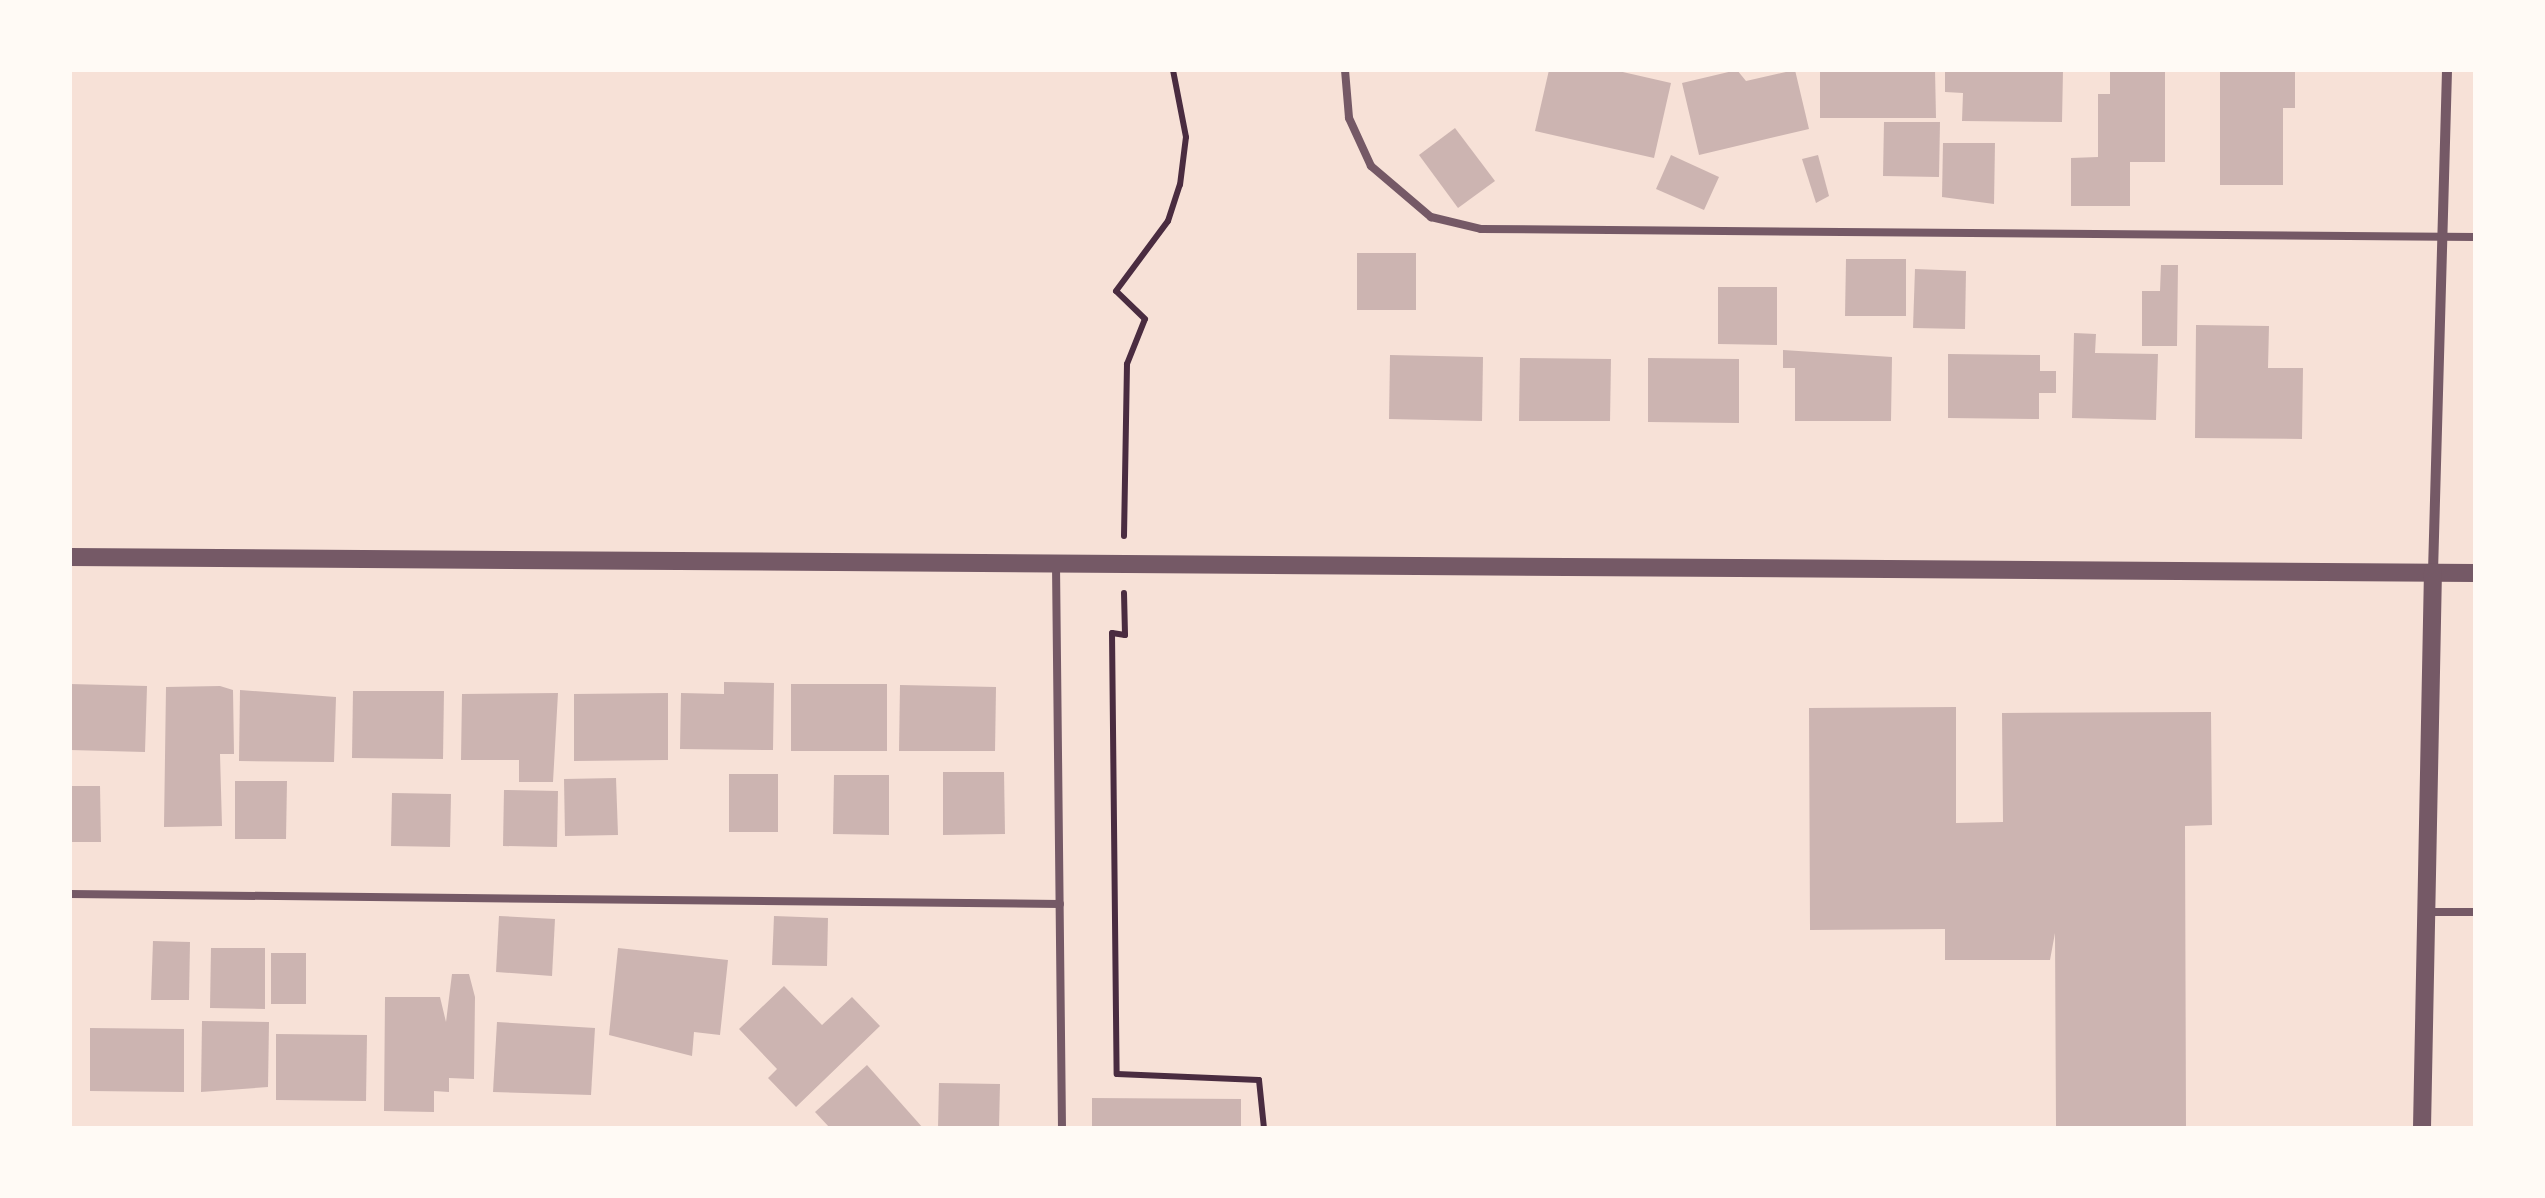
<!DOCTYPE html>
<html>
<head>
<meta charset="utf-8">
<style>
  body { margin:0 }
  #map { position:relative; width:2545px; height:1198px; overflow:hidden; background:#f7e1d7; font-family:Overpass,sans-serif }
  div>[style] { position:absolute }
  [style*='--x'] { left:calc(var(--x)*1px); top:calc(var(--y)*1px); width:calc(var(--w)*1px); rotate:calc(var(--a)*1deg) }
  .building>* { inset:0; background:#ccb4b1 }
  .path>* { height:6px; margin:-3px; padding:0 3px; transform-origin:3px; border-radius:3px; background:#4a2c40 }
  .service>* { height:8px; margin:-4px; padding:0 4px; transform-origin:4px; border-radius:4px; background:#755966 }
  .minor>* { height:10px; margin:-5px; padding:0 5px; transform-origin:5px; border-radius:5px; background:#755966 }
  .tertiary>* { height:18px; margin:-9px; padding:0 9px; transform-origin:9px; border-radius:9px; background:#755966 }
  span { translate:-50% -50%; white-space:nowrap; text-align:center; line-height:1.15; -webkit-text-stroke:9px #fffaf5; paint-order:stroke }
  .frame { position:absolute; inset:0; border:72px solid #fffaf5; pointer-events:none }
</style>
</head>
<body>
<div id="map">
  <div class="building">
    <div style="clip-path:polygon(1549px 70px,1614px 70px,1671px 83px,1654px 158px,1535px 131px)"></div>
    <div style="clip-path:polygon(1737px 70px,1746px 81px,1795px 70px,1809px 129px,1699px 155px,1682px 83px)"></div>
    <div style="clip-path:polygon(1820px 70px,1935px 70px,1936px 118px,1820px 118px)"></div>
    <div style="clip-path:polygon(1945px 70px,2063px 70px,2062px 122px,1962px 121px,1963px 93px,1945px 92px)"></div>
    <div style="clip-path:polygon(2110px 70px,2165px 70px,2165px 162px,2130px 162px,2130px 206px,2071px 206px,2071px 158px,2098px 157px,2098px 94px,2110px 94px)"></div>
    <div style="clip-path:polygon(2220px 70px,2295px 70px,2295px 108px,2283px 108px,2283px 185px,2220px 185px)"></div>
    <div style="clip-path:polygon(1884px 122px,1940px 122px,1939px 177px,1883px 176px)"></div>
    <div style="clip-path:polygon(1455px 128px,1495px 181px,1458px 208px,1419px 155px)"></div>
    <div style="clip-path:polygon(1943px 143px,1995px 143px,1994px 204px,1942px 197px)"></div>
    <div style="clip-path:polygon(1671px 155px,1719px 177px,1704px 210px,1656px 189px)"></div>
    <div style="clip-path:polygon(1818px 155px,1829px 196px,1816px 203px,1802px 159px)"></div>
    <div style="clip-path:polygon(1357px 253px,1416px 253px,1416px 310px,1357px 310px)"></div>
    <div style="clip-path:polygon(1846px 259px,1906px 259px,1906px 316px,1845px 316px)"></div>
    <div style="clip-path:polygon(2161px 265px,2178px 265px,2177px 346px,2142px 346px,2142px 291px,2160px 291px)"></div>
    <div style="clip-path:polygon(1915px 269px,1966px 271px,1965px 329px,1913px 328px)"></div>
    <div style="clip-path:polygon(1718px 287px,1777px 287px,1777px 345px,1718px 344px)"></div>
    <div style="clip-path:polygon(2196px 325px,2269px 326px,2268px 368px,2303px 368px,2302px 439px,2195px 438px)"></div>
    <div style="clip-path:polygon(2074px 333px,2096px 334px,2095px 353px,2158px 354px,2156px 420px,2072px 418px)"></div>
    <div style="clip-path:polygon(1783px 350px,1892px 357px,1891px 421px,1795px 421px,1795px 368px,1783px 368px)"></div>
    <div style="clip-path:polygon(1948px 354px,2040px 355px,2040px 371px,2056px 371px,2056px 393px,2039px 393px,2039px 419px,1948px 418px)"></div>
    <div style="clip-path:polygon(1390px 355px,1483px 357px,1482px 421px,1389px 419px)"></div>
    <div style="clip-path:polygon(1520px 358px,1611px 359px,1610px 421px,1519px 421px)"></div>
    <div style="clip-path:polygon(1648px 358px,1739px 359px,1739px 423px,1648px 422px)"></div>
    <div style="clip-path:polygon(724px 682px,774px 683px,773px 750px,680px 749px,681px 693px,724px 694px)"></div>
    <div style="clip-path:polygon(70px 684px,147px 686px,145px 752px,70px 750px)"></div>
    <div style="clip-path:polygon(791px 684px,887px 684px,887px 751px,791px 751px)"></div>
    <div style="clip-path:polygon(900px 685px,996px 687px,995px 751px,899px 751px)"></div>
    <div style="clip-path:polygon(220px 686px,233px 690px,234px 754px,220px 754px,222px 826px,164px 827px,166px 687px)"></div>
    <div style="clip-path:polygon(240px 690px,336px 697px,334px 762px,239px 761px)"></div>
    <div style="clip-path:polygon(353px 691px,444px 691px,443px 759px,352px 758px)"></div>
    <div style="clip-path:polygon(558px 693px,553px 782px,519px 782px,519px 760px,461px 760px,462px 694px)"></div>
    <div style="clip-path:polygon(668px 693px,668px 760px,574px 761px,574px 694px)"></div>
    <div style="clip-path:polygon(1956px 707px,1956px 823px,2003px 822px,2002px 713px,2211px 712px,2212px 825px,2185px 826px,2186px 1128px,2056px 1128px,2055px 933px,2050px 960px,1945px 960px,1945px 929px,1810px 930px,1809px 708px)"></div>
    <div style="clip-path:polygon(943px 772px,1004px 772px,1005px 834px,943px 835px)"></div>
    <div style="clip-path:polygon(729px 774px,778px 774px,778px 832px,729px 832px)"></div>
    <div style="clip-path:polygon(834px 775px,889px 775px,889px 835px,833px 834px)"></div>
    <div style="clip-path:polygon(616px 778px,618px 835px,565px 836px,564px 779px)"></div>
    <div style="clip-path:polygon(235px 781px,287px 781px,286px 839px,235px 839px)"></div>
    <div style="clip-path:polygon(70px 786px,100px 786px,101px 842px,70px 842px)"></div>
    <div style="clip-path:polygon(504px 790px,558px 791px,557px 847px,503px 846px)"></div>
    <div style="clip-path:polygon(392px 793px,451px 794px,450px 847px,391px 846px)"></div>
    <div style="clip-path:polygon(499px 916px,555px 919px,552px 976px,496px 972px)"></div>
    <div style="clip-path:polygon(774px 916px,828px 918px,827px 966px,772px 965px)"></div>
    <div style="clip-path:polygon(153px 941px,190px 942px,189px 1000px,151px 1000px)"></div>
    <div style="clip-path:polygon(211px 948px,265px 948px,265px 1009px,210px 1008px)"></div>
    <div style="clip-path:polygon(618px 948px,728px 960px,720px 1035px,694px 1032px,692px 1056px,609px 1035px)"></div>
    <div style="clip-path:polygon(271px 953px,306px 953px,306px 1004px,271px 1004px)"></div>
    <div style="clip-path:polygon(452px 974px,469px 974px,475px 997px,474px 1079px,449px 1078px,449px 1092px,434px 1091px,434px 1112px,384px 1111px,385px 997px,440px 997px,446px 1022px)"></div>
    <div style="clip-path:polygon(784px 986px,822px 1025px,852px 997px,880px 1026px,796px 1107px,768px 1078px,777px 1069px,739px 1029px)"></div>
    <div style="clip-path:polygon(202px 1021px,269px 1022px,268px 1087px,201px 1092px)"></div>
    <div style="clip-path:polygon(497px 1022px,595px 1028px,591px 1095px,493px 1092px)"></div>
    <div style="clip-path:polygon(90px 1028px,184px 1029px,184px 1092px,90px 1091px)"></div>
    <div style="clip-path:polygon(276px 1034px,367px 1035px,366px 1101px,276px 1100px)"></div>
    <div style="clip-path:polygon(867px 1065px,923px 1128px,830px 1128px,815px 1112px)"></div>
    <div style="clip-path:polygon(939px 1083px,1000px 1084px,999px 1128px,938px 1128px)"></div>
    <div style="clip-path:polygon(1092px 1098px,1241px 1099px,1241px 1128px,1092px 1128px)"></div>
  </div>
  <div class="path">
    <div style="--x:1124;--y:536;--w:172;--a:-89"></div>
    <div style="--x:1127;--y:364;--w:48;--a:-68.2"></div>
    <div style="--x:1145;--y:319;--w:40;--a:-136"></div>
    <div style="--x:1116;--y:291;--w:87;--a:-53.4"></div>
    <div style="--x:1168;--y:221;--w:38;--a:-72"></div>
    <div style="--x:1180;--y:185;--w:48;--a:-82.9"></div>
    <div style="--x:1186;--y:137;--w:68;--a:-101"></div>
    <div style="--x:1124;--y:593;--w:42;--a:88.6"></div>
    <div style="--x:1125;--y:635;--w:13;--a:-171"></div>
    <div style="--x:1112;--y:633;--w:441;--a:89.4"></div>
    <div style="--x:1117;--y:1074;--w:142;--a:2.4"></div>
    <div style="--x:1259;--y:1080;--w:48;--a:84.1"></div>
  </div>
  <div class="service">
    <div style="--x:1345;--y:70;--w:48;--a:85.2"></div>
    <div style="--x:1349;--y:118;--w:53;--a:65.4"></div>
    <div style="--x:1371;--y:166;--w:79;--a:40.4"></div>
    <div style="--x:1431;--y:217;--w:51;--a:13.5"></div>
    <div style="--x:1481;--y:229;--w:994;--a:0.46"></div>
    <div style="--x:1056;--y:565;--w:563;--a:89.39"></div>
    <div style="--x:70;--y:894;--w:990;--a:0.58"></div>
    <div style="--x:2430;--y:912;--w:45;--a:0"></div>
  </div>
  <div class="minor">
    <div style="--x:2433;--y:572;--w:502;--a:-88.4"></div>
  </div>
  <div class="tertiary">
    <div style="--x:70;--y:557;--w:2405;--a:0.38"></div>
    <div style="--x:2422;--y:1128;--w:556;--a:-88.87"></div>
  </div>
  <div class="frame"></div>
</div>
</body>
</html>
